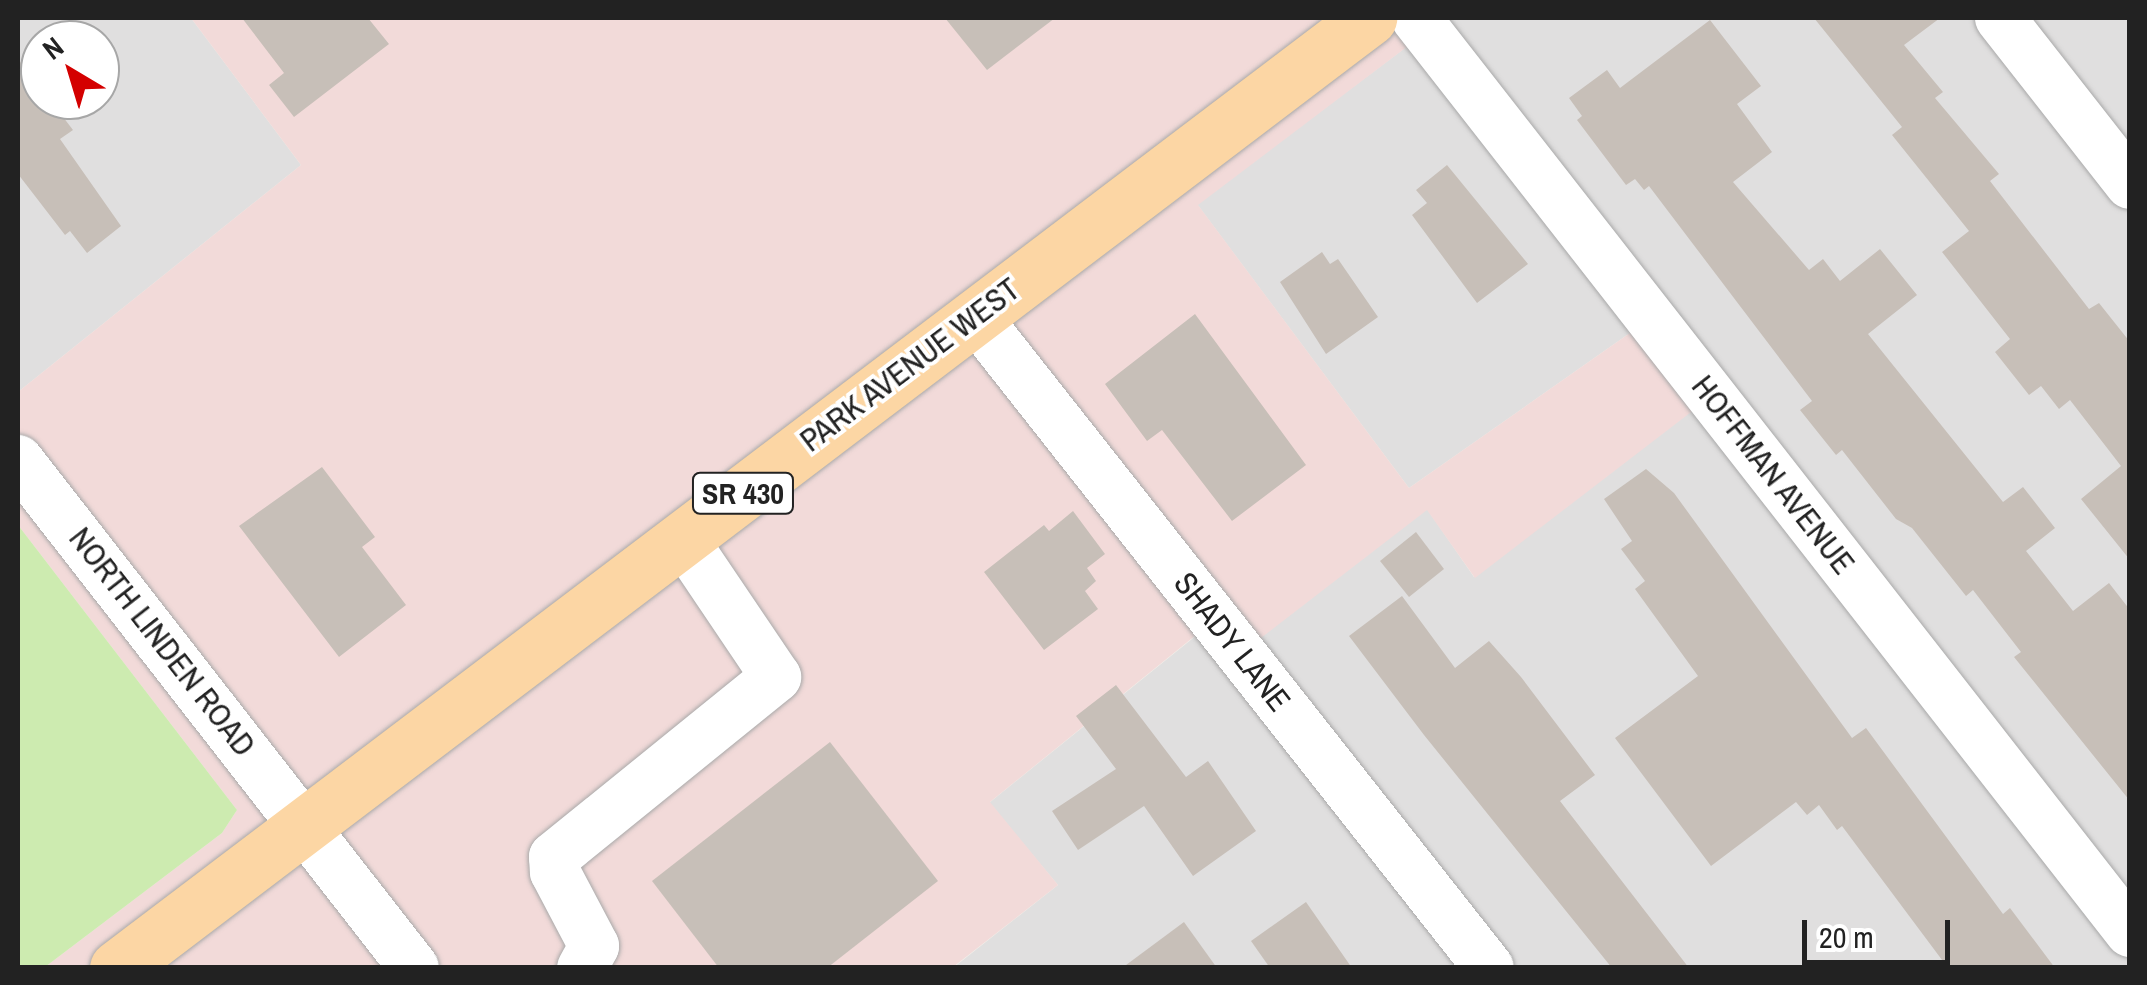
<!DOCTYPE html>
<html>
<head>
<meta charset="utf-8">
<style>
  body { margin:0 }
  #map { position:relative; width:2147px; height:985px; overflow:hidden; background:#f2efe9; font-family:"Archivo Narrow",sans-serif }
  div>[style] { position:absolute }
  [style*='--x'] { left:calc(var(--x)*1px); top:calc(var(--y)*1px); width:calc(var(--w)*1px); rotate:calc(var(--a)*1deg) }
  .residential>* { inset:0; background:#e0dfdf }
  .commercial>* { inset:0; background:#f2dad9 }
  .grass>* { inset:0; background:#cdebb0 }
  .building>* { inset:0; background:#c7bfb8 }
  .roads { filter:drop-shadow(0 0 2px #a9a9a9) drop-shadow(0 0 2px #a9a9a9) }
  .minor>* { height:50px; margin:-25px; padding:0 25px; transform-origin:25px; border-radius:25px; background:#fff }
  .major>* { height:55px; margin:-27.5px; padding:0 27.5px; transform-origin:27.5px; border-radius:27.5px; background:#fcd6a4 }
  span { translate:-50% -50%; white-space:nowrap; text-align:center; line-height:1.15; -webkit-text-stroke:8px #fff; paint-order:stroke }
  .shield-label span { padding:2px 8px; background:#fff; border:2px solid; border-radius:8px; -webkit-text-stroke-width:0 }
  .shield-label { font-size:30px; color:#222; font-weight:700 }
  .street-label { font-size:32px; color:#222 }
  .frame { position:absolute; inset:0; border:20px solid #222; pointer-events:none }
  .north { position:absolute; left:20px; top:20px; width:100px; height:100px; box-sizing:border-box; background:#fff; border:2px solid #a7a7a7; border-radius:50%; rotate:322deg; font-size:28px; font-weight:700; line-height:40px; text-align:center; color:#222 }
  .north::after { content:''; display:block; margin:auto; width:35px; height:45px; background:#d40000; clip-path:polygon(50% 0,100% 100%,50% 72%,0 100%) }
  .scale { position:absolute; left:1802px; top:920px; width:148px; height:45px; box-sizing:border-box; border:5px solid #222; border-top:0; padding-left:12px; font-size:30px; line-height:35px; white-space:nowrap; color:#222; -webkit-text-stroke:8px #fff; paint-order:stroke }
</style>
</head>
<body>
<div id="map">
  <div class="residential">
    <div style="clip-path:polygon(evenodd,18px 18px,191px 18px,301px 165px,18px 392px,18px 18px,40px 40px,100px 40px,100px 100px,40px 100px,40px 40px)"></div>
    <div style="clip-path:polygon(1445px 18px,2129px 18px,2129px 967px,953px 968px,1058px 885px,989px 803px,1213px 622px,1239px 654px,1427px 509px,1474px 577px,1647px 321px,1409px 488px,1197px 204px)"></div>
  </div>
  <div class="commercial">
    <div style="clip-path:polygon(191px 18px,1445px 18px,1198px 205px,1409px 488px,1647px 321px,1712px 396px,1475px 578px,1427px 510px,1239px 655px,1212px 622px,990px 802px,1058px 885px,953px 967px,45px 967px,222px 833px,237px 810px,18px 525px,18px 392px,301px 165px)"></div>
  </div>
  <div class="grass">
    <div style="clip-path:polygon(18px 525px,237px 810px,222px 833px,45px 967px,18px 967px)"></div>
  </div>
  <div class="building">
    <div style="clip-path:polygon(242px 18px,368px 18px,389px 44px,294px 117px,269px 85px,284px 73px)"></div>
    <div style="clip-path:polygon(945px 18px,1055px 18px,987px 70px)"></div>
    <div style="clip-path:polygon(1814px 18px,1940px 18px,1904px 45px,1943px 92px,1935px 98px,1999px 174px,1990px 181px,2089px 309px,2099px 303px,2130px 342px,2130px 560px,2081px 499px,2121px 466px,2070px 400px,2059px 409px,2041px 386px,2029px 395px,1995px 352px,2010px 339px,1942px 252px,1969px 231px,1892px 135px,1902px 127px)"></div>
    <div style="clip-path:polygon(1710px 20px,1761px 86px,1737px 104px,1772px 152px,1733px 182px,1809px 270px,1823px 259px,1840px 281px,1880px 249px,1917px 295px,1868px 334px,2003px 502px,2023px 487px,2055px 528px,2026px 551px,2073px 611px,2109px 583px,2130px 610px,2130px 801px,2014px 657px,2021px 652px,1973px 590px,1966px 596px,1912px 528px,1896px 519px,1842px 450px,1836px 455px,1800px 410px,1812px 401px,1649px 186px,1644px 190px,1635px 179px,1626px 185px,1577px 120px,1582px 116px,1569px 98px,1607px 70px,1620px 88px)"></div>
    <div style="clip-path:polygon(18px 59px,40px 88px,40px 100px,50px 100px,73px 130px,60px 139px,121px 226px,87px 253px,70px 231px,65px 235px,18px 174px)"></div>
    <div style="clip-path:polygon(1447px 165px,1528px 264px,1477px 303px,1412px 215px,1427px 203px,1416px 190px)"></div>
    <div style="clip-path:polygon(1322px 252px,1330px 264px,1338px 259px,1378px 317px,1326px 354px,1280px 282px)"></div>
    <div style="clip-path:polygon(1195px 314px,1306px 465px,1232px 521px,1162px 430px,1147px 441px,1105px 384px)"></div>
    <div style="clip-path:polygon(322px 467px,375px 537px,362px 547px,406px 605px,339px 657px,239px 526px)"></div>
    <div style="clip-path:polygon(1646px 469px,1674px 493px,1852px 738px,1866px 728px,2003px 914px,2010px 908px,2055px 968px,1948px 968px,1842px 826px,1837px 830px,1819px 805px,1807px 815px,1796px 802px,1711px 866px,1615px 738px,1698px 676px,1635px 589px,1645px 581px,1621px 549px,1632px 541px,1604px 499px)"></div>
    <div style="clip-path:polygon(1073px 511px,1105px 554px,1087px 568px,1096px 581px,1085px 591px,1098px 609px,1044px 650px,984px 572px,1044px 525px,1049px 531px)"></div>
    <div style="clip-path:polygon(1416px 532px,1444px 569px,1409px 597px,1380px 561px)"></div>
    <div style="clip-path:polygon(1402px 596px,1455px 668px,1489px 641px,1521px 677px,1595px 775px,1560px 801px,1689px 968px,1612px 968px,1424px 735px,1349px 636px)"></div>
    <div style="clip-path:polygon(1116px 685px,1186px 777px,1208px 761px,1256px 831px,1193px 876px,1144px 806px,1078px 850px,1052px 811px,1116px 769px,1076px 716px)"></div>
    <div style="clip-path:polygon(830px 742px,938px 881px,827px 968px,719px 968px,652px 881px)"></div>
    <div style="clip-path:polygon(1306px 902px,1352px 968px,1270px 968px,1251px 941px)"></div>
    <div style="clip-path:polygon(1184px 922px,1217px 968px,1122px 968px)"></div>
  </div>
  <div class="roads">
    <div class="minor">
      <div style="--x:1416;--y:18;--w:1160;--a:52"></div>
      <div style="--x:2000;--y:18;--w:211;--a:51.9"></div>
      <div style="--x:975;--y:316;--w:830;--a:51.75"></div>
      <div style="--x:18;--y:460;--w:644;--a:52.06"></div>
      <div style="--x:582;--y:968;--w:25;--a:-61"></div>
      <div style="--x:594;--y:946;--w:84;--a:-117.8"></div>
      <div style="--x:555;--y:872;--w:15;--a:-94"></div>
      <div style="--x:554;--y:857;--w:286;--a:-39"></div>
      <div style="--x:776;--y:677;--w:166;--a:-124"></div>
    </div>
    <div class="major">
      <div style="--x:117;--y:968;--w:1572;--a:-37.19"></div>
    </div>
  </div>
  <div class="shield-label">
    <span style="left:743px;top:493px">SR 430</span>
  </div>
  <div class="street-label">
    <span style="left:910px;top:365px;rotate:-37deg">PARK AVENUE WEST</span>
    <span style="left:1773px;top:475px;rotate:52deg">HOFFMAN AVENUE</span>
    <span style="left:162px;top:642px;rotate:52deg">NORTH LINDEN ROAD</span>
    <span style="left:1232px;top:642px;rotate:52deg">SHADY LANE</span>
  </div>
  <div class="frame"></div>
  <div class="north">N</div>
  <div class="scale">20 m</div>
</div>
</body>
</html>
